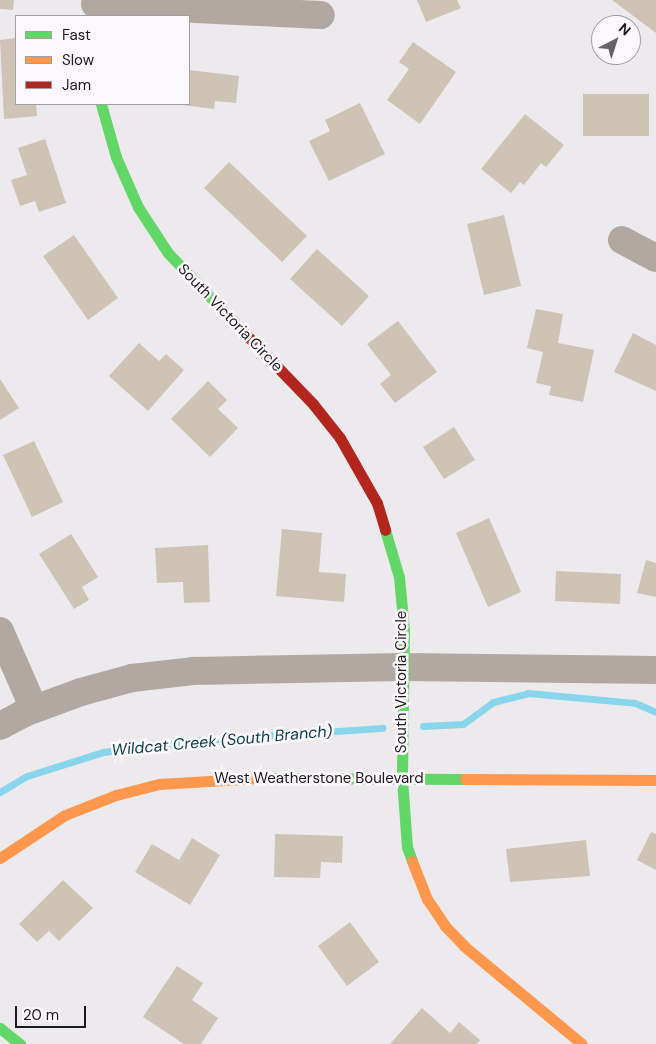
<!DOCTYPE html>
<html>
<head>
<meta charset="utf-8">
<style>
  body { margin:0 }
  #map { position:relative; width:656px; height:1044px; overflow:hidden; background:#edeaed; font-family:"DM Sans",sans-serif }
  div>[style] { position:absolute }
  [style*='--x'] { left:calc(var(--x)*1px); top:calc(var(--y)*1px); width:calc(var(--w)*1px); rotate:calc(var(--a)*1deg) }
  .stream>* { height:7px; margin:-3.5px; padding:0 3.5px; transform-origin:3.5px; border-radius:3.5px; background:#88d5ec }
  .building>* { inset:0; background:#cec3b5 }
  .street>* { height:28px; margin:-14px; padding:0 14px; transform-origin:14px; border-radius:14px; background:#b2a8a2 }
  .fast>* { height:11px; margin:-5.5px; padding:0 5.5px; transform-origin:5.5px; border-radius:5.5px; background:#63d668 }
  .slow>* { height:11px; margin:-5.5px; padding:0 5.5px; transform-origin:5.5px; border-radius:5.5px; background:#ff974d }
  .jam>* { height:11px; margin:-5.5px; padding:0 5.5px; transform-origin:5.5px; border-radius:5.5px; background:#b3261e }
  span { translate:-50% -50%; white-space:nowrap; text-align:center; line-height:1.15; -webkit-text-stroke:5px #fbf7fb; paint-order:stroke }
  .street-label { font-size:15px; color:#1b1a1c }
  .water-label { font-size:16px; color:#083c49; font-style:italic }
  .legend { position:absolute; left:15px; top:15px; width:175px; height:90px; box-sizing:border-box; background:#fbf7fb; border:1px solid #a19fa2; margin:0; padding:6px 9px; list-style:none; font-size:15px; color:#1b1a1c }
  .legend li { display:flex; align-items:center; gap:10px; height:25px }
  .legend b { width:25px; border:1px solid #a19fa2 }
  .north { position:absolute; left:591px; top:15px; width:50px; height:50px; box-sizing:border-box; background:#fbf7fb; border:1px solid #a19fa2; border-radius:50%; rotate:40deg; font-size:14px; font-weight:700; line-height:20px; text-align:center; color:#1b1a1c }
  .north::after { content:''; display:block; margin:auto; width:18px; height:22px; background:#646365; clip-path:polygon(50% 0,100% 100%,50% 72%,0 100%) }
  .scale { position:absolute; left:15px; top:1006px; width:71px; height:22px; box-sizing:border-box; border:2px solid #1b1a1c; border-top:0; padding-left:6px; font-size:15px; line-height:18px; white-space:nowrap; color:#1b1a1c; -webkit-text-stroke:4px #fbf7fb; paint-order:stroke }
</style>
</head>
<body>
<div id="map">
  <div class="stream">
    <div style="--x:423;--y:726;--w:40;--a:-2.9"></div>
    <div style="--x:463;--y:724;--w:37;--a:-36"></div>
    <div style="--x:493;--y:702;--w:36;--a:-14"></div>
    <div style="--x:528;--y:693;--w:107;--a:5.3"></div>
    <div style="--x:635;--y:703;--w:23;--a:23"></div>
    <div style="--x:0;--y:792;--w:31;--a:-31"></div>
    <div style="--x:27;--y:776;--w:80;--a:-17.5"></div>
    <div style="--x:103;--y:752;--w:88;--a:-7.2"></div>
    <div style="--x:190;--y:741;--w:193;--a:-3.9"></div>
  </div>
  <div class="building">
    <div style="clip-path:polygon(0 0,14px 0,13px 10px,0 9px)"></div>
    <div style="clip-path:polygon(417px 0,457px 0,461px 8px,426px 22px)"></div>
    <div style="clip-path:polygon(612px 0,656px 0,656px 33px)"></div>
    <div style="clip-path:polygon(16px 38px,16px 104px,36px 104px,37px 116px,4px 119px,0 40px)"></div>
    <div style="clip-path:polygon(413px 42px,456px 72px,420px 124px,387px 100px,409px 69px,399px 62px)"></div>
    <div style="clip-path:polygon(189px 70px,239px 76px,236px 103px,215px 101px,214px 109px,182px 105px,189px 104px)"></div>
    <div style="clip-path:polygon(583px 94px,649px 94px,649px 136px,583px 136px)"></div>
    <div style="clip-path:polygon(360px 103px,385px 154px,329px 181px,309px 141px,330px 131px,325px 120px)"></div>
    <div style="clip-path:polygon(525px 114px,564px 145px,546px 167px,541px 163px,524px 185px,520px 182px,511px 193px,481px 169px)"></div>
    <div style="clip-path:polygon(45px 139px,66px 203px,39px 212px,35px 201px,20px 206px,11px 180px,27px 175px,18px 148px)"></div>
    <div style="clip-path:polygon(229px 162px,307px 236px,282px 262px,204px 188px)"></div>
    <div style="clip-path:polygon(504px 215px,521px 286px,484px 295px,467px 224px)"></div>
    <div style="clip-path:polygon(74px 235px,118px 298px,88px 320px,43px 256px)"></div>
    <div style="clip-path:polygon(317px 249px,369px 296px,342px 326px,290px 279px)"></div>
    <div style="clip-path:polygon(536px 309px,563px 314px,558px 343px,594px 350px,583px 402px,549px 395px,551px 386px,536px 383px,543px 352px,527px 348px)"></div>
    <div style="clip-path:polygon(398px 321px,437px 372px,395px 403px,380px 384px,391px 375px,367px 344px)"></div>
    <div style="clip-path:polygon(633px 333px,656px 345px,656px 391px,614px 372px)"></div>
    <div style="clip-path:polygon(139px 343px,159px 361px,166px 354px,184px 370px,148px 411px,109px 376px)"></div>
    <div style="clip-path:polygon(0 379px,19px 408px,0 420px)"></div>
    <div style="clip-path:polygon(208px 381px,227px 400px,218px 409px,238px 428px,210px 457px,171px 419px)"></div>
    <div style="clip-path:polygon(454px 427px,475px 460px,444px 479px,423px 447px)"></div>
    <div style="clip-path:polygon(34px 441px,63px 502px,32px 517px,3px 455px)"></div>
    <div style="clip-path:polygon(489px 518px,521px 592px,488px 607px,456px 533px)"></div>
    <div style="clip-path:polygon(282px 529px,322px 533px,319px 572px,346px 574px,344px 602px,276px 596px)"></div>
    <div style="clip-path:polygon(71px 534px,98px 577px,82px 587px,89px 600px,74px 609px,39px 554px)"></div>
    <div style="clip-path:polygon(208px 545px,210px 602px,184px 603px,183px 582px,157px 583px,155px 548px)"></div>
    <div style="clip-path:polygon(646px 560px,656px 563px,656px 597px,637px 593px)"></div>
    <div style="clip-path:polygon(556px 571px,621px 574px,620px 604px,555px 601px)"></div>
    <div style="clip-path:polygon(651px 832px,656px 834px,656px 870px,637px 860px)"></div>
    <div style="clip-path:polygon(275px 834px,343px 836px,342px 863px,321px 862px,320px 878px,274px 877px)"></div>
    <div style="clip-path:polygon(192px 838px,220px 855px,190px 905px,135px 872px,152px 844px,179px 860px)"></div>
    <div style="clip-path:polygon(586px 840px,590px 876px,510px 882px,506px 849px)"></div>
    <div style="clip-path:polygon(63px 880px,93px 908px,59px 941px,49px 931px,37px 942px,19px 924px)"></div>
    <div style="clip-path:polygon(350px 922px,379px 962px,347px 986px,318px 946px)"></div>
    <div style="clip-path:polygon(177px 966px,203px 983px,192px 1000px,218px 1018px,201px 1044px,184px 1044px,143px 1017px)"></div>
    <div style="clip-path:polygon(422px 1008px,450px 1033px,459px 1022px,480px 1040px,477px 1044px,390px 1044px)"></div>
  </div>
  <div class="street">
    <div style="--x:95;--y:4;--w:226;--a:2.8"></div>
    <div style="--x:622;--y:240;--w:38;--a:28"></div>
    <div style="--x:0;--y:631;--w:85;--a:66.4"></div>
    <div style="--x:0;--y:726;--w:27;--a:-28"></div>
    <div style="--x:24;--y:713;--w:61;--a:-20.2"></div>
    <div style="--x:81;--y:692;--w:53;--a:-15.4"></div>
    <div style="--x:132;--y:678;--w:61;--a:-6.5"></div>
    <div style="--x:193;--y:671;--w:210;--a:-1.1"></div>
    <div style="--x:403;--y:667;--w:253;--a:0.7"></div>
  </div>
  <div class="fast">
    <div style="--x:101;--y:104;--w:55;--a:74.2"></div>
    <div style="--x:116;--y:157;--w:55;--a:66.3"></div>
    <div style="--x:138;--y:207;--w:55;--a:56.9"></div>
    <div style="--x:168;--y:253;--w:93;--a:46.3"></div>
    <div style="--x:385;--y:530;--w:49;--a:73.4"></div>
    <div style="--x:399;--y:577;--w:53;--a:84.6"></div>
    <div style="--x:404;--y:630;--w:149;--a:90.8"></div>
    <div style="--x:402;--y:779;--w:68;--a:85.8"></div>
    <div style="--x:407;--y:847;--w:15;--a:70"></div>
    <div style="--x:259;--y:778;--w:206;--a:0.3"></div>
    <div style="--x:0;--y:1028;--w:26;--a:39"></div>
  </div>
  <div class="slow">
    <div style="--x:465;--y:779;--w:191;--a:0.3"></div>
    <div style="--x:0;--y:858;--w:78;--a:-33.5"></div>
    <div style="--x:65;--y:815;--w:55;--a:-21.4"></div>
    <div style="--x:116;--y:795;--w:44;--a:-14.3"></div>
    <div style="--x:159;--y:784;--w:100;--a:-3.4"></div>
    <div style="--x:412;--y:861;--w:41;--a:68.5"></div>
    <div style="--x:427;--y:899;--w:32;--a:56"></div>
    <div style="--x:445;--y:926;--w:28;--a:46"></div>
    <div style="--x:464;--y:946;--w:153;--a:39.7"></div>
  </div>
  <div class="jam">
    <div style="--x:232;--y:320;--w:117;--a:46"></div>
    <div style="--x:313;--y:404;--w:43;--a:51.5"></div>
    <div style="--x:340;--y:438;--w:75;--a:60.4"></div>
    <div style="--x:377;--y:503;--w:28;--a:73"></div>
  </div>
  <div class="street-label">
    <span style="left:230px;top:318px;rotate:46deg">South Victoria Circle</span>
    <span style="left:402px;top:682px;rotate:-90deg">South Victoria Circle</span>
    <span style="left:319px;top:779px">West Weatherstone Boulevard</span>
  </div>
  <div class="water-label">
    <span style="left:222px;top:741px;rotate:-5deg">Wildcat Creek (South Branch)</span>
  </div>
  <ul class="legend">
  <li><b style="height:6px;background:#63d668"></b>Fast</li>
  <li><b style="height:6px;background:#ff974d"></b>Slow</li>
  <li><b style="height:6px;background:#b3261e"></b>Jam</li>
  </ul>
  <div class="north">N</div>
  <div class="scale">20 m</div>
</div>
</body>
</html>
